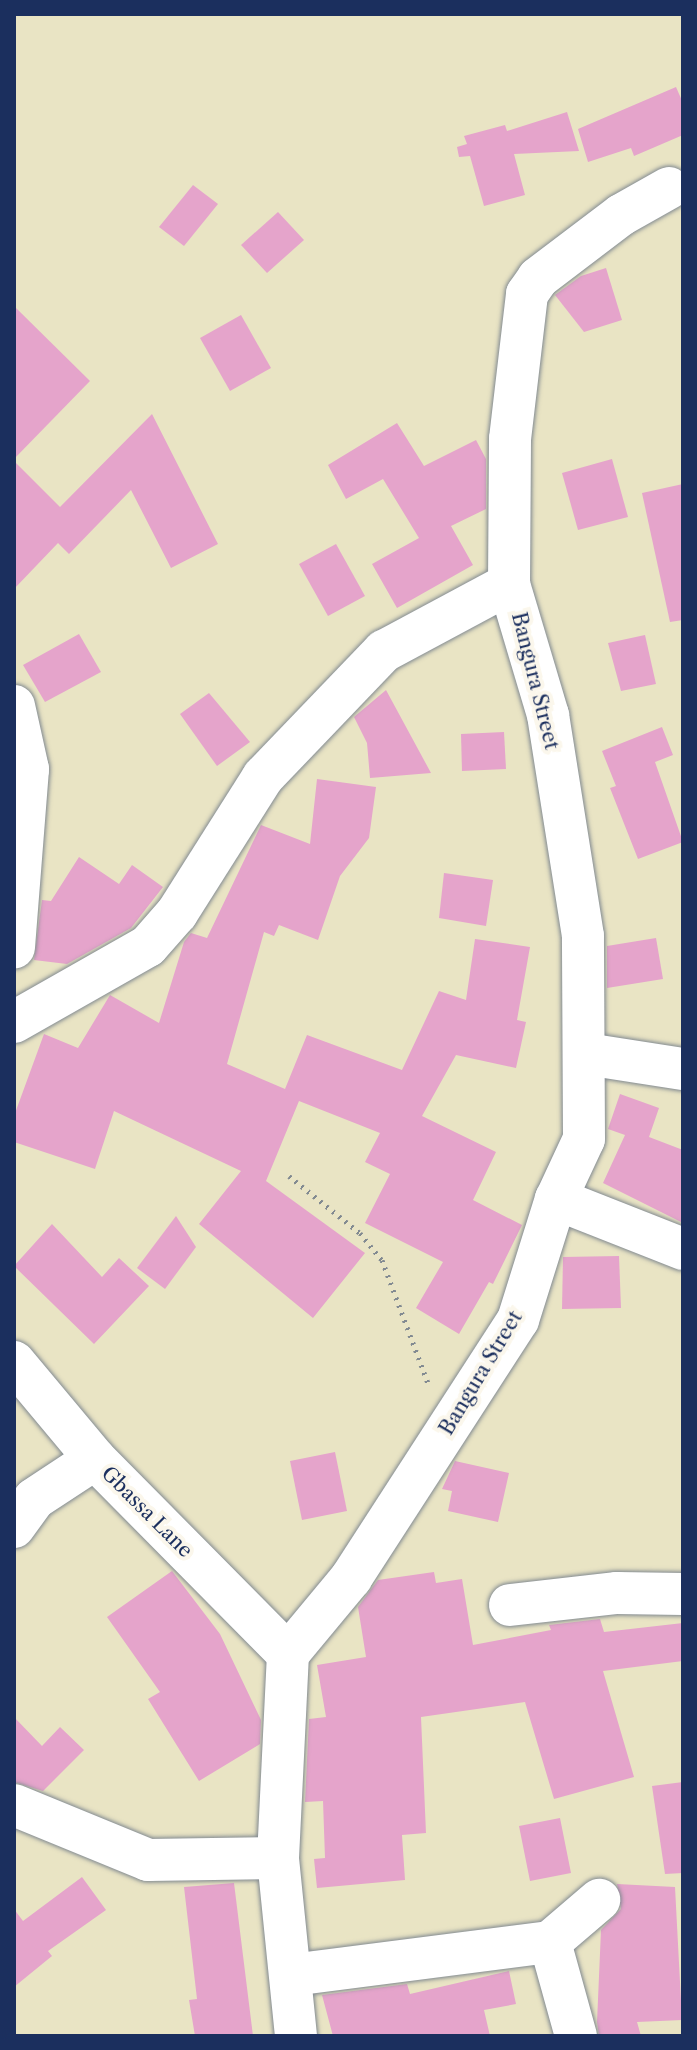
<!DOCTYPE html>
<html>
<head>
<meta charset="utf-8">
<style>
  body { margin:0 }
  #map { position:relative; width:697px; height:2050px; overflow:hidden; background:#e9e4c4; font-family:"Libre Caslon Text",serif }
  div>[style] { position:absolute }
  [style*='--x'] { left:calc(var(--x)*1px); top:calc(var(--y)*1px); width:calc(var(--w)*1px); rotate:calc(var(--a)*1deg) }
  .building>* { inset:0; background:#e5a4cb }
  .path>* { height:5px; margin-top:-2.5px; transform-origin:0; background:repeating-linear-gradient(90deg,#828a91 0 2px,transparent 0 8px) }
  .roads { filter:drop-shadow(0 0 2px #828a91) drop-shadow(0 0 2px #828a91) }
  .street>* { height:42px; margin:-21px; padding:0 21px; transform-origin:21px; border-radius:21px; background:#fff }
  span { translate:-50% -50%; white-space:nowrap; text-align:center; line-height:1.15; -webkit-text-stroke:8px #fbf7ec; paint-order:stroke }
  .street-label { font-size:20px; color:#1b2f5e }
  .frame { position:absolute; inset:0; border:16px solid #1b2f5e; pointer-events:none }
</style>
</head>
<body>
<div id="map">
  <div class="building">
    <div style="clip-path:polygon(676px 87px,683px 103px,683px 135px,634px 156px,631px 148px,588px 162px,578px 129px)"></div>
    <div style="clip-path:polygon(567px 112px,579px 151px,514px 154px,525px 195px,484px 206px,470px 156px,459px 157px,457px 147px,467px 144px,464px 136px,505px 125px,507px 131px)"></div>
    <div style="clip-path:polygon(193px 185px,218px 204px,184px 246px,159px 227px)"></div>
    <div style="clip-path:polygon(278px 212px,304px 240px,267px 273px,241px 245px)"></div>
    <div style="clip-path:polygon(606px 268px,622px 320px,584px 332px,555px 295px,581px 276px)"></div>
    <div style="clip-path:polygon(14px 306px,90px 381px,14px 459px)"></div>
    <div style="clip-path:polygon(241px 315px,271px 368px,230px 391px,200px 338px)"></div>
    <div style="clip-path:polygon(152px 414px,218px 544px,171px 568px,131px 490px,69px 554px,58px 543px,14px 589px,14px 461px,60px 507px)"></div>
    <div style="clip-path:polygon(397px 423px,424px 466px,476px 440px,486px 459px,486px 509px,451px 526px,473px 565px,397px 608px,372px 564px,419px 538px,383px 479px,346px 499px,328px 465px)"></div>
    <div style="clip-path:polygon(612px 459px,628px 517px,578px 530px,562px 473px)"></div>
    <div style="clip-path:polygon(683px 484px,683px 620px,670px 622px,642px 493px)"></div>
    <div style="clip-path:polygon(336px 544px,365px 596px,328px 616px,299px 564px)"></div>
    <div style="clip-path:polygon(79px 634px,101px 672px,45px 702px,23px 665px)"></div>
    <div style="clip-path:polygon(645px 635px,656px 684px,621px 691px,608px 643px)"></div>
    <div style="clip-path:polygon(386px 690px,431px 773px,370px 778px,367px 743px,354px 717px)"></div>
    <div style="clip-path:polygon(209px 693px,250px 742px,217px 766px,180px 714px)"></div>
    <div style="clip-path:polygon(662px 727px,673px 755px,655px 762px,683px 842px,638px 859px,610px 788px,616px 786px,602px 751px)"></div>
    <div style="clip-path:polygon(504px 732px,506px 769px,462px 771px,461px 734px)"></div>
    <div style="clip-path:polygon(317px 779px,376px 787px,369px 838px,340px 876px,318px 940px,279px 925px,274px 936px,264px 932px,227px 1064px,285px 1089px,307px 1035px,402px 1070px,439px 991px,466px 1000px,475px 939px,530px 947px,517px 1020px,526px 1022px,516px 1068px,456px 1055px,422px 1116px,496px 1152px,473px 1200px,522px 1225px,493px 1284px,489px 1282px,459px 1334px,416px 1308px,443px 1262px,365px 1223px,390px 1174px,365px 1162px,380px 1133px,299px 1101px,266px 1181px,365px 1253px,313px 1318px,199px 1224px,241px 1171px,114px 1111px,95px 1169px,14px 1142px,14px 1116px,44px 1034px,78px 1048px,110px 995px,159px 1023px,184px 942px,191px 933px,207px 938px,261px 825px,310px 844px)"></div>
    <div style="clip-path:polygon(79px 857px,119px 884px,132px 865px,163px 887px,131px 928px,67px 964px,34px 960px,42px 900px,51px 901px)"></div>
    <div style="clip-path:polygon(444px 873px,493px 880px,486px 926px,439px 918px)"></div>
    <div style="clip-path:polygon(656px 938px,663px 979px,607px 988px,607px 946px)"></div>
    <div style="clip-path:polygon(620px 1094px,659px 1108px,649px 1137px,683px 1150px,683px 1223px,603px 1183px,625px 1135px,608px 1129px)"></div>
    <div style="clip-path:polygon(176px 1216px,196px 1247px,165px 1289px,137px 1268px)"></div>
    <div style="clip-path:polygon(52px 1224px,102px 1277px,119px 1258px,149px 1286px,94px 1344px,14px 1266px)"></div>
    <div style="clip-path:polygon(619px 1256px,621px 1308px,562px 1309px,563px 1257px)"></div>
    <div style="clip-path:polygon(335px 1452px,347px 1511px,302px 1520px,290px 1461px)"></div>
    <div style="clip-path:polygon(455px 1461px,509px 1473px,498px 1522px,448px 1511px,452px 1491px,442px 1489px)"></div>
    <div style="clip-path:polygon(172px 1571px,220px 1634px,261px 1720px,260px 1744px,199px 1781px,148px 1699px,160px 1692px,107px 1617px)"></div>
    <div style="clip-path:polygon(434px 1572px,436px 1583px,462px 1579px,473px 1645px,551px 1630px,549px 1625px,600px 1619px,604px 1632px,683px 1623px,683px 1661px,603px 1671px,634px 1777px,554px 1799px,525px 1702px,421px 1717px,426px 1833px,402px 1835px,405px 1880px,317px 1888px,314px 1859px,325px 1858px,323px 1801px,305px 1802px,309px 1719px,326px 1717px,317px 1665px,366px 1657px,358px 1607px,378px 1580px)"></div>
    <div style="clip-path:polygon(14px 1717px,42px 1746px,60px 1727px,84px 1750px,43px 1791px,14px 1782px)"></div>
    <div style="clip-path:polygon(683px 1782px,683px 1873px,665px 1874px,652px 1786px)"></div>
    <div style="clip-path:polygon(560px 1818px,571px 1873px,530px 1881px,519px 1826px)"></div>
    <div style="clip-path:polygon(82px 1877px,106px 1910px,48px 1951px,52px 1956px,14px 1987px,14px 1909px,23px 1921px)"></div>
    <div style="clip-path:polygon(234px 1883px,253px 2036px,195px 2036px,189px 2000px,197px 1999px,184px 1887px)"></div>
    <div style="clip-path:polygon(617px 1884px,675px 1887px,682px 2020px,637px 2022px,641px 2036px,599px 2036px,597px 2022px,601px 1930px,621px 1909px)"></div>
    <div style="clip-path:polygon(509px 1971px,516px 2004px,484px 2010px,490px 2036px,333px 2036px,322px 1995px,407px 1984px,410px 1994px)"></div>
  </div>
  <div class="path">
    <div style="--x:289;--y:1176;--w:91;--a:38.8"></div>
    <div style="--x:360;--y:1233;--w:35;--a:51"></div>
    <div style="--x:382;--y:1260;--w:134;--a:69.5"></div>
  </div>
  <div class="roads">
    <div class="street">
      <div style="--x:14;--y:706;--w:65;--a:77.5"></div>
      <div style="--x:28;--y:769;--w:179;--a:94.5"></div>
      <div style="--x:14;--y:1022;--w:154;--a:-29.6"></div>
      <div style="--x:148;--y:946;--w:44;--a:-48.7"></div>
      <div style="--x:177;--y:913;--w:161;--a:-57.7"></div>
      <div style="--x:263;--y:777;--w:175;--a:-46.2"></div>
      <div style="--x:384;--y:651;--w:142;--a:-28.2"></div>
      <div style="--x:509;--y:584;--w:145;--a:-89.6"></div>
      <div style="--x:510;--y:439;--w:146;--a:-83.3"></div>
      <div style="--x:527;--y:294;--w:19;--a:-55"></div>
      <div style="--x:538;--y:278;--w:104;--a:-37.2"></div>
      <div style="--x:621;--y:215;--w:55;--a:-29.4"></div>
      <div style="--x:586;--y:1054;--w:98;--a:8.8"></div>
      <div style="--x:556;--y:1199;--w:136;--a:21.5"></div>
      <div style="--x:14;--y:1362;--w:126;--a:50.1"></div>
      <div style="--x:95;--y:1459;--w:274;--a:45.3"></div>
      <div style="--x:14;--y:1527;--w:34;--a:-54"></div>
      <div style="--x:34;--y:1499;--w:73;--a:-33.3"></div>
      <div style="--x:510;--y:1605;--w:108;--a:-6.4"></div>
      <div style="--x:617;--y:1593;--w:66;--a:0.9"></div>
      <div style="--x:14;--y:1805;--w:145;--a:22.3"></div>
      <div style="--x:148;--y:1860;--w:130;--a:-0.9"></div>
      <div style="--x:292;--y:1975;--w:260;--a:-7.3"></div>
      <div style="--x:296;--y:2036;--w:179;--a:-95.8"></div>
      <div style="--x:278;--y:1858;--w:204;--a:-87.2"></div>
      <div style="--x:288;--y:1654;--w:99;--a:-50.3"></div>
      <div style="--x:351;--y:1578;--w:307;--a:-57.1"></div>
      <div style="--x:518;--y:1320;--w:127;--a:-72.6"></div>
      <div style="--x:556;--y:1199;--w:66;--a:-65"></div>
      <div style="--x:584;--y:1139;--w:203;--a:-90.3"></div>
      <div style="--x:583;--y:936;--w:224;--a:-99"></div>
      <div style="--x:548;--y:715;--w:137;--a:-106.6"></div>
      <div style="--x:576;--y:2036;--w:98;--a:-105.5"></div>
      <div style="--x:550;--y:1942;--w:65;--a:-40.6"></div>
    </div>
  </div>
  <div class="street-label">
    <span style="left:535px;top:681px;rotate:76deg">Bangura Street</span>
    <span style="left:481px;top:1373px;rotate:-59deg">Bangura Street</span>
    <span style="left:147px;top:1512px;rotate:45deg">Gbassa Lane</span>
  </div>
  <div class="frame"></div>
</div>
</body>
</html>
